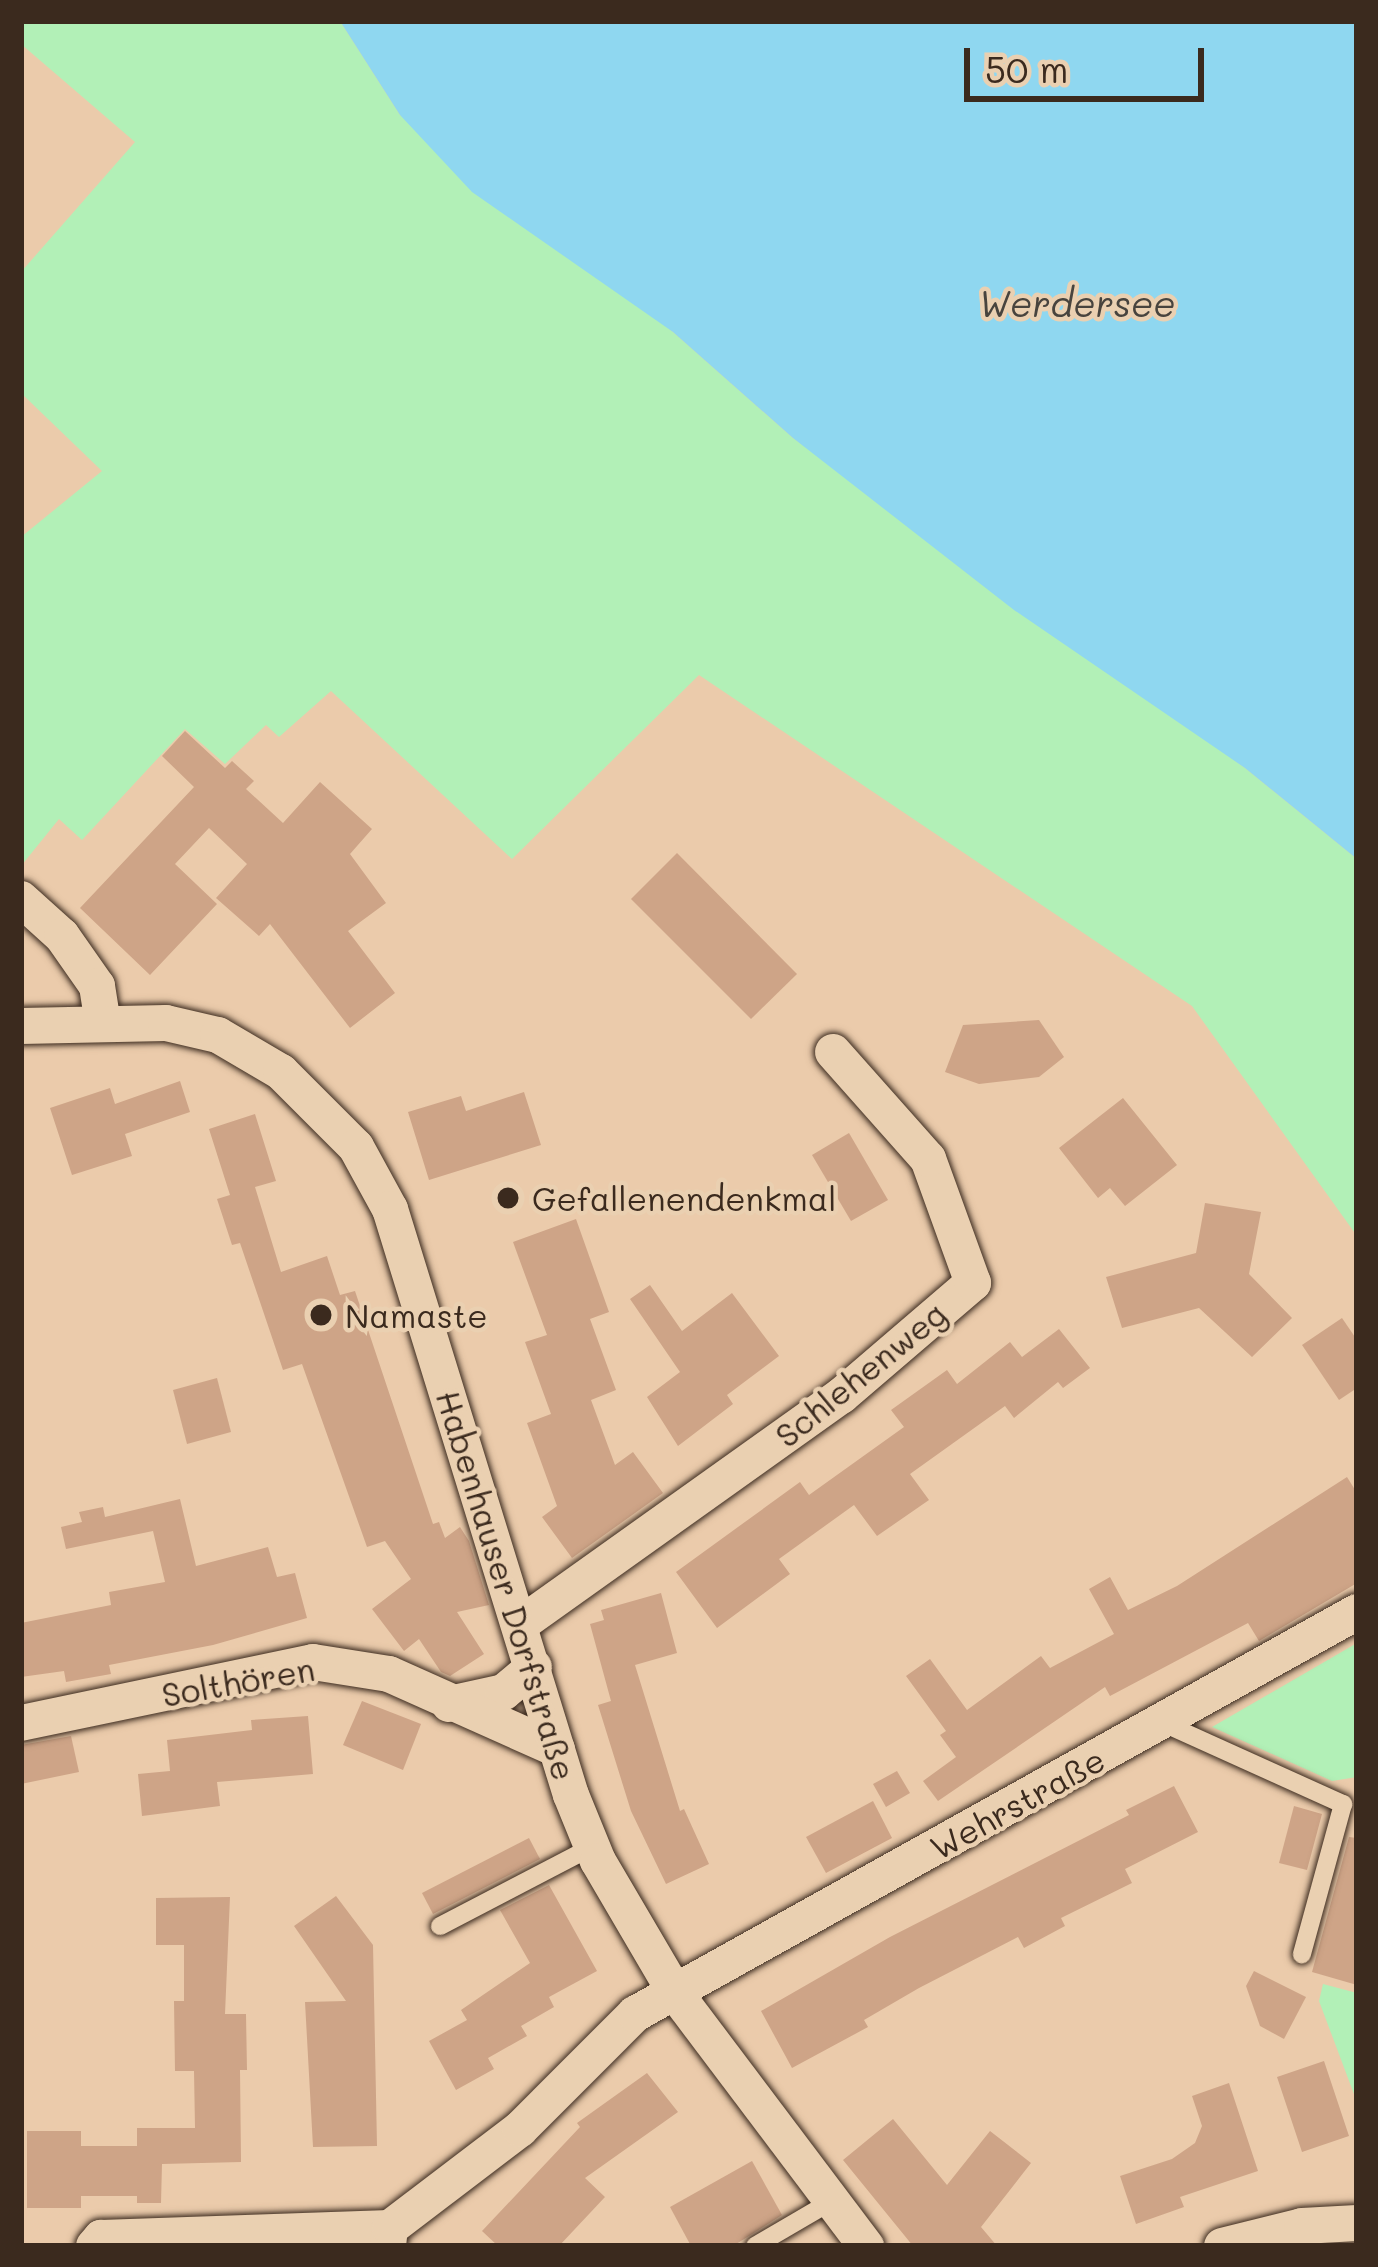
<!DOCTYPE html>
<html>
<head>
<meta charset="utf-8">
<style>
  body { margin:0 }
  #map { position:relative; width:1378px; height:2267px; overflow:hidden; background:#ebcbab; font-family:Mali,sans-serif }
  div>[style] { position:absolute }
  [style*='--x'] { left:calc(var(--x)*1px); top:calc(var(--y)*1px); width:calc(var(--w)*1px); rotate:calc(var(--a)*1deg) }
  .green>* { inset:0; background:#b2f0b7 }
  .water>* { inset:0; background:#8fd7f0 }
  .building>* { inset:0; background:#cea487 }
  .roads { filter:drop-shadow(0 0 3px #3b2a1e) drop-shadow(0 0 3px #3b2a1e) }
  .lane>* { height:18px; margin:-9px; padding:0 9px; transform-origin:9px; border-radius:9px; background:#ead0b1 }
  .street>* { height:36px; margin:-18px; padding:0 18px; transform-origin:18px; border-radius:18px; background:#ead0b1 }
  .dots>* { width:33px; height:33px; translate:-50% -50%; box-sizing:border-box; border:6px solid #ead0b1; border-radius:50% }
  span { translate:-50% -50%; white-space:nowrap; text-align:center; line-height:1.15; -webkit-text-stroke:9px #ead0b1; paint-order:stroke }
  .poi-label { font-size:33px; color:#3b2a1e }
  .left { translate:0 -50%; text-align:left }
  .street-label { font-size:33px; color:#3b2a1e }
  .water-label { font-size:36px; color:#48443e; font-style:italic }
  .frame { position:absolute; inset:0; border:24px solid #3b2a1e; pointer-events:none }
  .scale { position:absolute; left:964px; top:48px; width:240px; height:54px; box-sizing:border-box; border:6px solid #3b2a1e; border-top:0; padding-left:15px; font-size:36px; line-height:42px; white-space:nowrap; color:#3b2a1e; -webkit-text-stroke:9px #ead0b1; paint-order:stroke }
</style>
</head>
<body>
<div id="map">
  <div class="green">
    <div style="clip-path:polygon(21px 21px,340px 21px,400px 115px,673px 332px,793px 438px,1245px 768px,1357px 859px,1357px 1236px,1192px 1006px,699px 675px,512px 859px,331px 691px,279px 737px,266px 725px,225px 764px,185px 729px,82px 840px,59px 819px,21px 866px,21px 537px,102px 471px,21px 393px,21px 272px,135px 142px,21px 44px)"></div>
    <div style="clip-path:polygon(1357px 1643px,1357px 1777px,1332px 1781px,1212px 1727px)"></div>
    <div style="clip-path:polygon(1323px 1984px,1357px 1993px,1357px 2102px,1319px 2001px)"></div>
  </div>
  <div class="water">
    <div style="clip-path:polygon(340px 21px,1357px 21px,1357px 859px,1245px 768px,1014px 610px,793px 438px,673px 332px,472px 192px,400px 115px)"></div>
  </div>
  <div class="building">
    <div style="clip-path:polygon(185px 731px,225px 768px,232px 761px,254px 781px,246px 789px,283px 823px,320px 782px,372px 829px,350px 854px,386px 903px,348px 931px,395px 993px,350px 1028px,270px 924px,259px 936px,216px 898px,247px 864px,209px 828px,175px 864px,217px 904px,150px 975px,80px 908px,194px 787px,162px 756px)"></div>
    <div style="clip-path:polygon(677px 853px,797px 974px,751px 1019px,631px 899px)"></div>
    <div style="clip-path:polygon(1039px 1020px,1064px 1057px,1039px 1077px,979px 1084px,945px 1072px,963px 1025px)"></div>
    <div style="clip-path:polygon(180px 1081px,190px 1112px,125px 1134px,132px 1156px,72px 1175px,50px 1108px,110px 1088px,115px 1104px)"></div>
    <div style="clip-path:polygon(524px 1092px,541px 1145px,429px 1180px,408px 1112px,461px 1096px,466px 1111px)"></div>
    <div style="clip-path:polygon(1123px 1098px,1177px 1165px,1125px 1206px,1110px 1188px,1098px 1198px,1059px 1148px)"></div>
    <div style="clip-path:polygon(255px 1114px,276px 1181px,255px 1187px,281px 1272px,327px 1256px,340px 1295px,355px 1291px,433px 1524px,439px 1522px,445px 1538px,460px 1527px,469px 1541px,489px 1605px,457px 1612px,484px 1654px,450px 1676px,441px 1672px,419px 1639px,404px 1651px,372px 1609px,411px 1579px,385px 1541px,367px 1547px,302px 1364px,283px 1370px,240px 1243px,232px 1245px,217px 1199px,230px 1195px,209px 1129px)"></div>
    <div style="clip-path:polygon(849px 1133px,888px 1200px,851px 1221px,812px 1155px)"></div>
    <div style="clip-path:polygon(1205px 1203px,1261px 1212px,1249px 1274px,1292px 1318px,1252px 1357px,1199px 1308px,1122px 1328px,1106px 1277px,1196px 1253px)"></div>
    <div style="clip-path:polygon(576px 1219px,609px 1312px,590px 1319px,616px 1390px,591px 1400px,615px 1465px,633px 1452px,663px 1493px,572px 1558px,542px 1517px,557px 1506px,527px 1423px,551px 1414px,525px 1342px,547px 1335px,513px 1242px)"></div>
    <div style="clip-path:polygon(650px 1285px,682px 1331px,732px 1293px,779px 1356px,727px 1395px,733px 1404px,678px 1446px,647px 1397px,680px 1372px,630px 1299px)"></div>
    <div style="clip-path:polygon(1342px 1318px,1357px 1340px,1357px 1388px,1339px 1400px,1302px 1345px)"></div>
    <div style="clip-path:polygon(1059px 1329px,1090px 1368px,1063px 1388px,1058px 1382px,1014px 1418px,1005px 1406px,910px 1474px,929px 1500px,877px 1536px,854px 1505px,779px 1559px,790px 1574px,717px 1628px,676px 1572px,800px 1482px,809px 1495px,904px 1427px,891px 1410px,947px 1370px,957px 1384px,1010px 1342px,1022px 1357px)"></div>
    <div style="clip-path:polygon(217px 1378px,231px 1432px,187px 1444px,173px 1390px)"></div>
    <div style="clip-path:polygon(1347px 1477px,1357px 1493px,1357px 1583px,1259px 1641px,1248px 1623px,1110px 1696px,1105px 1687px,938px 1801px,923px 1781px,956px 1757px,940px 1735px,946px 1731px,906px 1676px,930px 1659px,967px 1710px,1041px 1656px,1050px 1668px,1114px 1634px,1089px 1589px,1110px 1577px,1128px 1610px,1177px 1586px)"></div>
    <div style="clip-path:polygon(180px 1499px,196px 1566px,268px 1547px,277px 1577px,295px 1573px,307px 1618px,213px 1645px,109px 1665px,111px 1674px,66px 1682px,64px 1671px,21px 1677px,21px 1623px,111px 1605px,109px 1592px,165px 1582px,153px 1531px,66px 1549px,61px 1527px,82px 1522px,79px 1512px,103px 1507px,105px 1517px)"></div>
    <div style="clip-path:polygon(661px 1593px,677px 1653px,635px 1665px,680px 1811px,684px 1809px,709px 1864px,666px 1884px,631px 1811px,598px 1705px,611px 1701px,590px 1624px,604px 1620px,601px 1610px)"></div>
    <div style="clip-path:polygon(362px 1701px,421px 1724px,403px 1770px,343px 1745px)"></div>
    <div style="clip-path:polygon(308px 1716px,313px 1774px,217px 1782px,220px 1806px,142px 1816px,138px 1774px,170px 1771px,167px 1740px,252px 1730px,251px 1720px)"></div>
    <div style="clip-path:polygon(71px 1736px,79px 1772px,21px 1784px,21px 1745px)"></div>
    <div style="clip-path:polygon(897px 1771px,910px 1793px,886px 1807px,873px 1784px)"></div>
    <div style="clip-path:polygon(1174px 1786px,1198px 1832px,1125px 1869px,1132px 1883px,1061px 1918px,1065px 1926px,1024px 1948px,1018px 1937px,919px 1988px,864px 2020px,868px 2027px,792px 2068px,761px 2011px,890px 1937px,1129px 1815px,1126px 1810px)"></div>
    <div style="clip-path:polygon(873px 1801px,892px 1838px,826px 1873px,806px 1837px)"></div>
    <div style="clip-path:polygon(1294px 1806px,1322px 1814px,1307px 1870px,1279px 1863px)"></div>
    <div style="clip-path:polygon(1349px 1837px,1357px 1838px,1357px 1985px,1312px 1972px)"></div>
    <div style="clip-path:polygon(529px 1838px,540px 1859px,433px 1914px,422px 1893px)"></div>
    <div style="clip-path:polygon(549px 1885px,597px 1971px,549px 1997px,554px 2007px,521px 2026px,527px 2036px,488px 2058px,494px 2069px,456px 2090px,429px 2041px,467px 2020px,461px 2010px,530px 1963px,500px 1910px)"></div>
    <div style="clip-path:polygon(336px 1896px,373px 1945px,377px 2146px,313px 2147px,305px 2002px,346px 2001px,294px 1926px)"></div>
    <div style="clip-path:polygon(230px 1897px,225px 2014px,246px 2014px,247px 2070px,240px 2070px,241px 2162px,162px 2164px,161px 2203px,137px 2203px,137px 2196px,81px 2196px,81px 2208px,27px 2208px,27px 2131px,81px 2131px,81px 2146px,137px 2146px,137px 2128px,195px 2128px,194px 2071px,175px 2071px,174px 2001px,184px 2001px,184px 1945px,156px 1945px,156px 1898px)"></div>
    <div style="clip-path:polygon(1254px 1971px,1306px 1997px,1284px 2039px,1260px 2026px,1246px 1986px)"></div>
    <div style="clip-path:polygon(1324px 2061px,1349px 2136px,1302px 2152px,1277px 2077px)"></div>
    <div style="clip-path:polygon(647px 2073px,678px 2112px,585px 2178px,605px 2197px,559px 2246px,498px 2246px,482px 2231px,580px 2127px,577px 2123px)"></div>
    <div style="clip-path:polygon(1229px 2083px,1258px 2171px,1180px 2197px,1184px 2207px,1136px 2224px,1120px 2176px,1172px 2159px,1195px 2143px,1202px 2126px,1192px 2096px)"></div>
    <div style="clip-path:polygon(893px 2119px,947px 2185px,990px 2131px,1031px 2163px,981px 2227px,997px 2246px,913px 2246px,843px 2160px)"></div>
    <div style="clip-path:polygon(752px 2161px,782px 2215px,733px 2246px,691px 2246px,670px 2207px)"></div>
  </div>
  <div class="roads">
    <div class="lane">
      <div style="--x:1161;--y:1722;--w:200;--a:24.3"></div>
      <div style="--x:1343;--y:1804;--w:156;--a:105.3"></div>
      <div style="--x:440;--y:1926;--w:171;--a:-27.5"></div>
      <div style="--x:755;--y:2246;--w:89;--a:-30.3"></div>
    </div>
    <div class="street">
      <div style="--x:21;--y:899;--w:55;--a:42.1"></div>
      <div style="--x:62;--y:936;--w:61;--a:55"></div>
      <div style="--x:97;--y:986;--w:36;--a:81"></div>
      <div style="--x:21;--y:1026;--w:145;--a:-1.2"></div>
      <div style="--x:166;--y:1023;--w:53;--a:13"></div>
      <div style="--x:218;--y:1035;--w:73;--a:30.4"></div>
      <div style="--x:281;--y:1072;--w:106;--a:45"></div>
      <div style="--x:356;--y:1147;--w:71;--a:61.3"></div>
      <div style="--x:390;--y:1209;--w:613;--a:72.84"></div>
      <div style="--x:571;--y:1795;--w:71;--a:67.8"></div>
      <div style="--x:598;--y:1861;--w:154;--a:59.6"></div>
      <div style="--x:676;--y:1994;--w:316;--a:53"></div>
      <div style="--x:521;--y:1624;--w:393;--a:-35.5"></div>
      <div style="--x:841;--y:1396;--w:174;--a:-40.6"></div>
      <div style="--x:973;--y:1283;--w:132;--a:-109.9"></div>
      <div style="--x:928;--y:1159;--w:143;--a:-131.6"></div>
      <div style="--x:449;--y:1704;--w:56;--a:-12.3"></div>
      <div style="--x:504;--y:1692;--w:39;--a:-40"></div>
      <div style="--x:21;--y:1723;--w:298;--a:-11.8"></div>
      <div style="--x:313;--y:1662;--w:77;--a:9"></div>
      <div style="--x:389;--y:1674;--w:184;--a:24.1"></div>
      <div style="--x:94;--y:2246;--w:11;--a:-49"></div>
      <div style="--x:101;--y:2238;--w:289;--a:-2"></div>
      <div style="--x:388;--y:2246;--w:18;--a:-84"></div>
      <div style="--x:390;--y:2228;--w:163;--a:-37.3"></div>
      <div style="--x:520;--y:2129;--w:163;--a:-45"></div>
      <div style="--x:635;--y:2014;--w:826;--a:-29.11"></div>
      <div style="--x:1222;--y:2246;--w:82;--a:-14"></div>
      <div style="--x:1302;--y:2226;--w:55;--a:-3.1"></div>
    </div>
  </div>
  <div class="dots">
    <div style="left:508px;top:1198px;background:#3b2a1e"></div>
    <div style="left:321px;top:1315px;background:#3b2a1e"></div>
  </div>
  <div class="poi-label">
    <span class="left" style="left:532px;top:1198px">Gefallenendenkmal</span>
    <span class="left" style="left:345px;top:1315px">Namaste</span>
  </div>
  <div class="street-label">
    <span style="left:860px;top:1374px;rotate:-39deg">Schlehenweg</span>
    <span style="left:507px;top:1585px;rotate:73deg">Habenhauser Dorfstraße</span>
    <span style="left:238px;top:1681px;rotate:-10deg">Solthören</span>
    <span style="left:1017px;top:1803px;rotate:-29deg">Wehrstraße</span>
  </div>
  <div class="water-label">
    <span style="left:1077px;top:303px">Werdersee</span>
  </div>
  <div class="frame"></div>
  <div class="scale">50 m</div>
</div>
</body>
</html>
